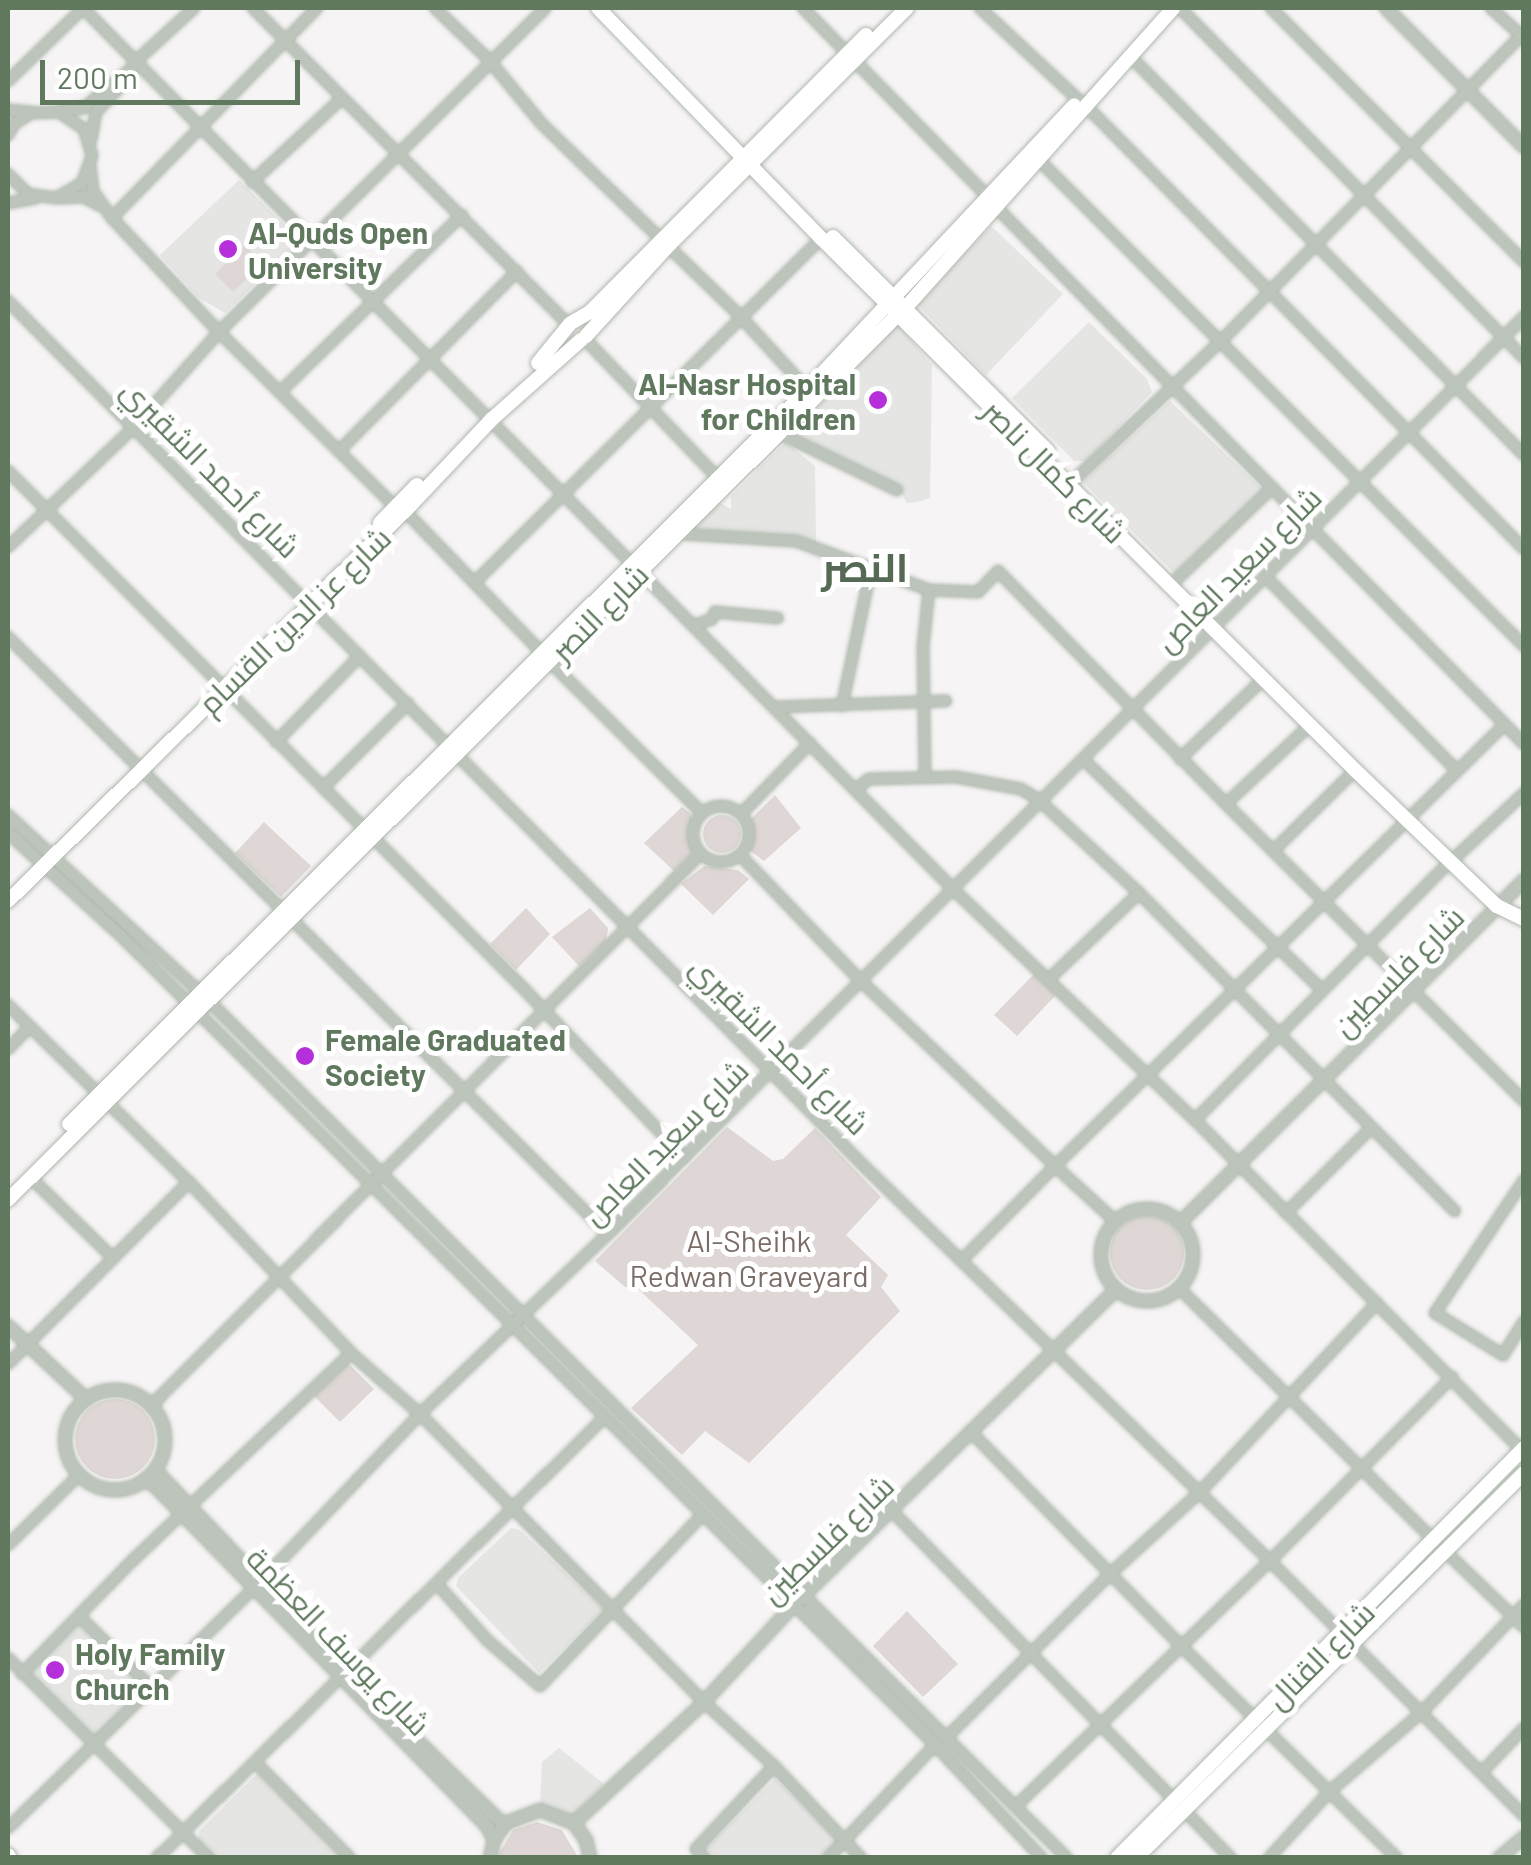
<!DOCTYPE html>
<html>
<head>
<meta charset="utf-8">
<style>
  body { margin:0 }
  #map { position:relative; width:1531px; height:1865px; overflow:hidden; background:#f7f4f5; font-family:Barlow,Cairo,sans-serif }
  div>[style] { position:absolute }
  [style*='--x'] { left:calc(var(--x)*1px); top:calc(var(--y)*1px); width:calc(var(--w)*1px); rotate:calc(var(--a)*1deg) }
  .built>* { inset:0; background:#e5e5e3 }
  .green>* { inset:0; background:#ded7d5 }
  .round { border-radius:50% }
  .roads { filter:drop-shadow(0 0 2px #afb9ae) drop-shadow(0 0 2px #afb9ae) }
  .minor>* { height:10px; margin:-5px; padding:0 5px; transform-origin:5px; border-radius:5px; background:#bcc4bc }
  .minor>.ring { margin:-5px; padding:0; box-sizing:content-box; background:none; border:10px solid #bcc4bc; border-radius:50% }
  .tertiary>* { height:12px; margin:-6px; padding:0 6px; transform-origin:6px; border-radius:6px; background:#bcc4bc }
  .tertiary>.ring { margin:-6px; padding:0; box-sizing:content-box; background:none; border:12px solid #bcc4bc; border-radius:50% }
  .secondary>* { height:14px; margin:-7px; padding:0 7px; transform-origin:7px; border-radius:7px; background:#fff }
  .dots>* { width:28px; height:28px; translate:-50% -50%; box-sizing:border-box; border:5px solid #fff; border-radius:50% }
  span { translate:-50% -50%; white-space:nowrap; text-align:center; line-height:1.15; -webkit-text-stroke:10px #fff; paint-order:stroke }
  .poi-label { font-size:30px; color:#5f785e; font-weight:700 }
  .left { translate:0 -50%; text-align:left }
  .right { translate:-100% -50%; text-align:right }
  .street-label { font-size:30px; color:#5f785e }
  .park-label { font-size:30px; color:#7b6d66 }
  .district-label { font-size:40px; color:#556955; font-weight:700 }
  .frame { position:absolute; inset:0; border:10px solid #5f785e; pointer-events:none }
  .scale { position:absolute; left:40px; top:60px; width:260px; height:45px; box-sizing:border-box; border:5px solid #5f785e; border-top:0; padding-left:12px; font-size:30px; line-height:35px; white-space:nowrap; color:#5f785e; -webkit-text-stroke:8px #fff; paint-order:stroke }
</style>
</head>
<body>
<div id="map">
  <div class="built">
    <div style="clip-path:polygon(239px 180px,294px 234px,297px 244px,225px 313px,199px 298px,160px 255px)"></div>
    <div style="clip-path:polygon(991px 226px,1063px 294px,986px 375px,917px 304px)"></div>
    <div style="clip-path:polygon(1089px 322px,1147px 379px,1152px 392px,1086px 461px,1074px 461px,1012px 398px)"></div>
    <div style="clip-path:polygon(898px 325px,932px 365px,930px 498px,917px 502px,907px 503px,900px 490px,790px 436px)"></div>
    <div style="clip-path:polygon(1170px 401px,1264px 491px,1175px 574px,1083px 482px)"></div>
    <div style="clip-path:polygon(786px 442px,815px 466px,816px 543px,694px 528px,720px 503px,731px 509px,731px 496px)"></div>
    <div style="clip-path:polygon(511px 1528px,520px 1530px,603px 1609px,539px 1673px,456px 1586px,458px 1578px)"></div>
    <div style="clip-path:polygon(81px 1617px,149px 1684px,92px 1739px,27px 1672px)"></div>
    <div style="clip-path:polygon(559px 1748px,604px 1784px,572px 1816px,540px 1806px,542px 1762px)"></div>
    <div style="clip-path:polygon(258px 1773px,344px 1857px,214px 1857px,198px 1842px,199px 1831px)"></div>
    <div style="clip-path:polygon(775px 1779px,838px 1841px,822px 1857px,709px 1857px,703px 1851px)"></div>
  </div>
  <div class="green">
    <div style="clip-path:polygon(245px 245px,263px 263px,233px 292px,215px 274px)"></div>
    <div style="clip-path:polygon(775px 795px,801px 828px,764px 861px,749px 850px,750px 820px)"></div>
    <div style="clip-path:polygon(682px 807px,691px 814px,692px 853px,674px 871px,644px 843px)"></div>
    <div class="round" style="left:703px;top:815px;width:38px;height:38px"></div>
    <div style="clip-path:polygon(264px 822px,311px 866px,281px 897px,235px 853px)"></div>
    <div style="clip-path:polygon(704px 866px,738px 870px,749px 879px,713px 915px,681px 884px)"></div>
    <div style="clip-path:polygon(526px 908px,550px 934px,516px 970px,490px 944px)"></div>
    <div style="clip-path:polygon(590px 908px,608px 928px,606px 941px,579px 966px,552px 937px)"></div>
    <div style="clip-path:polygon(1034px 974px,1056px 995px,1017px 1036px,994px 1015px)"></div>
    <div style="clip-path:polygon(727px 1127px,773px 1161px,783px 1159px,815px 1128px,881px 1197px,846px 1235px,888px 1275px,881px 1287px,900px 1311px,749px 1463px,705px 1431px,682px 1455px,631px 1408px,698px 1345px,637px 1288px,625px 1287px,595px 1261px)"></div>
    <div class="round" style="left:1110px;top:1216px;width:74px;height:74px"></div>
    <div style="clip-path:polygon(348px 1363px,374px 1389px,340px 1422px,314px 1396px)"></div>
    <div class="round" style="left:75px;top:1399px;width:80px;height:80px"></div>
    <div style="clip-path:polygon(907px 1611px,958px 1664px,923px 1697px,873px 1646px)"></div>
    <div style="clip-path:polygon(537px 1822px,562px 1830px,578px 1857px,497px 1857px,513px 1830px)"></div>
  </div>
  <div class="roads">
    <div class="minor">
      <div style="--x:83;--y:8;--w:1238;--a:45.36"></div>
      <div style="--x:953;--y:889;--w:335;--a:43.7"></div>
      <div style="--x:1195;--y:1120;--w:465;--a:45.3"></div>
      <div style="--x:253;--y:8;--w:448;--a:45.1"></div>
      <div style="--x:435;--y:8;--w:75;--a:43.9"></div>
      <div style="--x:489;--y:60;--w:83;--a:50.4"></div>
      <div style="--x:542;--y:124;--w:277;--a:44.1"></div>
      <div style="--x:741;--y:317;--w:96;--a:47.5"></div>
      <div style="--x:803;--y:8;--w:267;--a:45.6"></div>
      <div style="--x:980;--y:8;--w:160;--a:43"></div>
      <div style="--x:1097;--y:117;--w:607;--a:45.33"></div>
      <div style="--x:1180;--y:8;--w:491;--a:45.5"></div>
      <div style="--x:1271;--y:8;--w:359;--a:45.1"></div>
      <div style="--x:1491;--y:8;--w:43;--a:42.2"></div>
      <div style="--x:1129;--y:55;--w:562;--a:45.36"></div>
      <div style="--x:8;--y:81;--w:105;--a:-44.2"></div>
      <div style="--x:8;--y:110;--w:23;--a:5"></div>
      <div style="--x:60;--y:111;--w:24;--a:-7"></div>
      <div style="--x:84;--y:108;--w:64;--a:-39.9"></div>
      <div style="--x:8;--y:135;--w:13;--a:-61"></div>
      <div style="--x:14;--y:124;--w:20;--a:-33"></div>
      <div style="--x:31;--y:113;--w:28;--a:-2"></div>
      <div style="--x:59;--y:112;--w:30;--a:34"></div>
      <div style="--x:84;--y:129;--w:28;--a:73"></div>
      <div style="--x:92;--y:156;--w:29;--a:110"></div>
      <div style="--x:82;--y:183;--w:30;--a:150"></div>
      <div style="--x:56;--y:198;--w:28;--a:-172"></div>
      <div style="--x:28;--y:194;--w:28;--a:-135"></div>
      <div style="--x:91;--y:140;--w:28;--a:-80"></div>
      <div style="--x:96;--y:112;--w:50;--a:-46.6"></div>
      <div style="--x:130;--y:76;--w:14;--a:-73"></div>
      <div style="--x:134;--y:63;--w:81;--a:-42.5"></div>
      <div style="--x:1039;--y:160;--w:687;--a:45.06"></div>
      <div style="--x:90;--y:166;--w:25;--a:83"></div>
      <div style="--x:93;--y:191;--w:33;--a:55"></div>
      <div style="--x:112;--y:218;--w:156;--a:46.8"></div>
      <div style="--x:219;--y:332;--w:248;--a:44.8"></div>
      <div style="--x:395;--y:507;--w:11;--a:22"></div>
      <div style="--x:405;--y:511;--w:199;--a:46"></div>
      <div style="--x:252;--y:182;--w:123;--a:-43"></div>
      <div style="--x:62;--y:198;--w:22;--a:-3"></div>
      <div style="--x:84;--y:197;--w:17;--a:28"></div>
      <div style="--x:8;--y:203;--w:28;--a:-10"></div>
      <div style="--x:996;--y:207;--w:753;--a:45.48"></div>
      <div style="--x:112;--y:218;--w:293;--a:-45.7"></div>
      <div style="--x:8;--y:301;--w:1220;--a:45.3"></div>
      <div style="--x:866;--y:1168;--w:564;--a:44.21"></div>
      <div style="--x:1270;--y:1561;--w:360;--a:45.1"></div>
      <div style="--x:584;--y:338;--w:194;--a:46.3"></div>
      <div style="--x:280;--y:392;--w:254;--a:-44.2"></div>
      <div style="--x:779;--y:433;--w:131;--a:25.8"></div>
      <div style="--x:339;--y:451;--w:253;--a:-45.3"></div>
      <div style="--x:8;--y:471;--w:731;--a:45.11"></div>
      <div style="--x:524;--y:989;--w:233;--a:46.4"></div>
      <div style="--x:1069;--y:485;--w:209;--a:-43.5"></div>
      <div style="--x:1221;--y:341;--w:432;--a:-45.5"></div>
      <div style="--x:681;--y:534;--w:115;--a:3.5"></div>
      <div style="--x:796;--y:541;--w:142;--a:20.2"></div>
      <div style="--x:929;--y:590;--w:49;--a:2.3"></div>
      <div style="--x:978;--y:592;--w:29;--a:-46"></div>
      <div style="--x:998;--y:571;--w:326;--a:45.6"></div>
      <div style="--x:8;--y:547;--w:175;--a:-43.6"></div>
      <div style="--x:135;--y:426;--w:126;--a:-48.2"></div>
      <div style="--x:219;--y:332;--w:460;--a:-44.8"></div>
      <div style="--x:1266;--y:577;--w:272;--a:45.4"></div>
      <div style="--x:1176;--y:580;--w:133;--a:-43.8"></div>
      <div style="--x:474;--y:583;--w:489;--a:-44.8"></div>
      <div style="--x:695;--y:625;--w:18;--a:-19"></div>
      <div style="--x:712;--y:619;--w:8;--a:-67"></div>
      <div style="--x:715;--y:612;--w:63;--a:5.4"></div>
      <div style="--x:8;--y:637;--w:846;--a:44.86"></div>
      <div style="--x:550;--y:662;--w:214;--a:44.8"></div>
      <div style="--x:842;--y:706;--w:141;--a:-78.1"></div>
      <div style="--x:774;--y:707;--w:172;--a:-2"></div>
      <div style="--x:1310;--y:725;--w:115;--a:136.8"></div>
      <div style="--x:1226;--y:804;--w:421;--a:44.9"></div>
      <div style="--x:276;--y:742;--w:120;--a:-45.7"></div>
      <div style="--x:1083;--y:759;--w:332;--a:44"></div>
      <div style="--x:1180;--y:759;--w:115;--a:-43.9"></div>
      <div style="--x:925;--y:776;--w:129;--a:-90.9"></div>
      <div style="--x:923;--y:647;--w:57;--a:-84"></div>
      <div style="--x:323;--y:788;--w:120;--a:-45"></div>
      <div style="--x:856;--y:789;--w:16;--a:-38"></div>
      <div style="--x:869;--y:779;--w:87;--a:-1.3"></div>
      <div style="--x:956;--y:777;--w:66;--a:10.5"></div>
      <div style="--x:1021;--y:789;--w:21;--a:31"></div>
      <div style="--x:1039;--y:800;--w:137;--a:42.9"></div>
      <div style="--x:1139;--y:893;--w:448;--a:45.2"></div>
      <div class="ring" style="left:693px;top:806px;width:46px;height:46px"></div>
      <div style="--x:741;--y:814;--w:99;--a:-45.8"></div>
      <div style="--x:8;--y:815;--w:263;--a:42.7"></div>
      <div style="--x:201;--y:993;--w:1224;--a:44.97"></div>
      <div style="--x:8;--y:833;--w:153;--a:42.3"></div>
      <div style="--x:121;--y:936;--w:1148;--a:44.82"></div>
      <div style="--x:935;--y:1745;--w:156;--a:46.6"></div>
      <div style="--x:1273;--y:851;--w:115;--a:-44.6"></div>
      <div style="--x:740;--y:855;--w:173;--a:46.2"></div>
      <div style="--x:860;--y:980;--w:269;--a:43.6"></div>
      <div style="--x:1055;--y:1166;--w:629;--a:-44.48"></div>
      <div style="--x:1457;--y:856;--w:92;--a:-43.2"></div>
      <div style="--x:1049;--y:979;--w:124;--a:-43.7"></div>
      <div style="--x:8;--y:1005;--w:253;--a:44.4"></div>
      <div style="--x:189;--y:1182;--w:236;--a:46.5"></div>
      <div style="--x:351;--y:1353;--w:92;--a:41.5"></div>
      <div style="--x:420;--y:1414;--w:404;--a:45.4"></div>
      <div style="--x:704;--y:1702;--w:95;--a:42.4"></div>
      <div style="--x:774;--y:1766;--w:127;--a:46.6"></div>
      <div style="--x:8;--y:1049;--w:30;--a:-46"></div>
      <div style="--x:1195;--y:1120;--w:363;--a:-45.4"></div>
      <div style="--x:30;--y:1177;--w:116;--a:44.3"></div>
      <div style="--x:1524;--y:1180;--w:160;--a:123.8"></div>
      <div style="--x:1435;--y:1313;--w:80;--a:31.7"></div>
      <div style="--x:1503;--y:1355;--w:40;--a:-58"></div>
      <div style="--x:1286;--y:1213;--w:119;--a:-45"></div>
      <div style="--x:961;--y:1261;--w:134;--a:-45.3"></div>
      <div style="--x:1055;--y:1166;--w:81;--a:42.5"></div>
      <div style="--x:1179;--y:1288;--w:360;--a:44.7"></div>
      <div style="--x:8;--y:1364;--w:257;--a:-45.2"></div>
      <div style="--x:151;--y:1406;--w:779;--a:-45.16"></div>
      <div style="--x:970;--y:1431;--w:300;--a:45.5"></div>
      <div style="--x:1180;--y:1645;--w:304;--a:44.5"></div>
      <div style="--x:892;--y:1511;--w:485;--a:45.7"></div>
      <div style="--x:8;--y:1545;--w:100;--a:-44.6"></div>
      <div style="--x:1447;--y:1553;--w:107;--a:43.9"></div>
      <div style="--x:438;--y:1585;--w:74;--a:48.3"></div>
      <div style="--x:487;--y:1640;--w:70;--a:41"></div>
      <div style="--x:540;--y:1686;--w:236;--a:-46.5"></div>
      <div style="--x:80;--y:1617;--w:100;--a:44.6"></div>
      <div style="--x:8;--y:1658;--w:284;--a:44.9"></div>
      <div style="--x:22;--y:1674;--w:158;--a:-45.8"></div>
      <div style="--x:132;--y:1561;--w:302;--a:-43.5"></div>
      <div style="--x:948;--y:1736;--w:231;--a:-45"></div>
      <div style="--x:1111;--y:1573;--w:120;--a:-42.3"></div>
      <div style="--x:1200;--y:1492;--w:259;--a:-46.9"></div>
      <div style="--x:255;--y:1762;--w:135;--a:45.3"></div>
      <div style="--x:1482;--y:1772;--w:61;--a:-46.3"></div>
      <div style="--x:1017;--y:1805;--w:351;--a:-44"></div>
      <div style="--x:1270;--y:1561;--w:259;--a:-45.3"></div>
      <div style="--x:8;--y:1828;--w:354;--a:-44.3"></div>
      <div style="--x:261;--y:1581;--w:231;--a:-46.4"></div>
      <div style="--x:420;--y:1414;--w:260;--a:-43.8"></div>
      <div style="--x:608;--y:1234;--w:1296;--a:-45.03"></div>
      <div style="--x:157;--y:1858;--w:627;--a:-44.55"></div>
      <div style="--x:704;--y:1858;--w:12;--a:-132"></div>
      <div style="--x:696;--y:1849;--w:114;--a:-46.8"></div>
      <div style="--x:828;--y:1858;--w:156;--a:-46.6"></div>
      <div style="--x:1269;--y:1858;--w:89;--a:-47.7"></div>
      <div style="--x:1329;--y:1792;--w:123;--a:-40.7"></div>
      <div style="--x:1422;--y:1712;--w:148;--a:-46.4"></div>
    </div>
    <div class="tertiary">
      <div style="--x:1386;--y:8;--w:196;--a:45.2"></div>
      <div class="ring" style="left:1101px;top:1209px;width:80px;height:80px"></div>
      <div style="--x:1180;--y:1223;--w:486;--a:-44.9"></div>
      <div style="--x:8;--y:1326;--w:107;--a:43.1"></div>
      <div class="ring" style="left:65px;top:1390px;width:88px;height:88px"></div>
      <div style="--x:155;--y:1470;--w:280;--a:46.4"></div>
      <div style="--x:348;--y:1673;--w:218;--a:44.3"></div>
      <div style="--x:144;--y:1480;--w:11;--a:27"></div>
      <div style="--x:154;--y:1485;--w:477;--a:45.7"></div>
      <div style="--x:487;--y:1826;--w:16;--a:63"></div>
      <div style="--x:574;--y:1823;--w:178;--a:-42.9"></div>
      <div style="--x:704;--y:1702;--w:131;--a:-47.2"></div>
      <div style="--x:793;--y:1606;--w:452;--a:-44.4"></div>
      <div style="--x:490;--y:1858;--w:18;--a:-77"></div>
      <div style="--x:494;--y:1840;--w:21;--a:-55"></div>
      <div style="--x:506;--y:1823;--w:36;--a:-21"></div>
      <div style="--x:540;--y:1810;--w:36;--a:21"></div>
      <div style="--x:574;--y:1823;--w:21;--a:55"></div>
      <div style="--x:586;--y:1840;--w:18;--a:77"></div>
      <div style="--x:1499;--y:1858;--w:33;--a:-40"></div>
    </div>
    <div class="secondary">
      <div style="--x:598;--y:8;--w:320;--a:45.9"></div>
      <div style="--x:821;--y:238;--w:754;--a:44.89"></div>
      <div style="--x:1355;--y:770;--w:197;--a:43.8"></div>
      <div style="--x:1497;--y:906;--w:30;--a:26"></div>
      <div style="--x:833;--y:237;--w:303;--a:44.9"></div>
      <div style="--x:571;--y:323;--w:22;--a:-30"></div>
      <div style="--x:590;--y:312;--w:391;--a:-45.1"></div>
      <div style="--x:586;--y:336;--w:119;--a:-47.7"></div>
      <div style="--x:666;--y:248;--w:340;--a:-44.9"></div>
      <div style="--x:538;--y:363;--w:49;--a:-50.8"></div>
      <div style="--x:380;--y:523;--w:53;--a:-45.8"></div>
      <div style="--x:8;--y:901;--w:557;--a:-44.49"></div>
      <div style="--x:405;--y:511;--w:127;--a:-46.6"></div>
      <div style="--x:492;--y:419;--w:119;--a:-41.6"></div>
      <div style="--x:69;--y:1124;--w:1035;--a:-44.84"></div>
      <div style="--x:803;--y:394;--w:396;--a:-46.8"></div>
      <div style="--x:8;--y:1200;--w:1268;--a:-44.84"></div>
      <div style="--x:907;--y:306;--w:399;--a:-48.2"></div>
      <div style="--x:8;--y:1855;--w:4;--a:56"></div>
      <div style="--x:1117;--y:1858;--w:578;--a:-45.21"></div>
      <div style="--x:1136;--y:1858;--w:547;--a:-44.78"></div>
    </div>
  </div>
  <div class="dots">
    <div style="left:228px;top:249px;background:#b530db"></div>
    <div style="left:878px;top:400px;background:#b530db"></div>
    <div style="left:305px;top:1056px;background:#b530db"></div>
    <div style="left:55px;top:1670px;background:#b530db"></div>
  </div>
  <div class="poi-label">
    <span class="left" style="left:248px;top:249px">Al-Quds Open<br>University</span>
    <span class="right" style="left:856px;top:400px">Al-Nasr Hospital<br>for Children</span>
    <span class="left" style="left:325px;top:1056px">Female Graduated<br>Society</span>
    <span class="left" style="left:75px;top:1670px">Holy Family<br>Church</span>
  </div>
  <div class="street-label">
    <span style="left:211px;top:468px;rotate:45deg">شارع أحمد الشقيري</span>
    <span style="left:1055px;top:471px;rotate:45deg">شارع كمال ناصر</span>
    <span style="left:1238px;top:569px;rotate:-45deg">شارع سعيد العاص</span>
    <span style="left:599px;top:612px;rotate:-45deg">شارع النصر</span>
    <span style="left:294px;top:620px;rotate:-44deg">شارع عز الدين القسام</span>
    <span style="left:1398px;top:971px;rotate:-45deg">شارع فلسطين</span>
    <span style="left:780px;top:1045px;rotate:45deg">شارع أحمد الشقيري</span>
    <span style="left:665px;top:1142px;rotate:-45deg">شارع سعيد العاص</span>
    <span style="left:827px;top:1539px;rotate:-44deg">شارع فلسطين</span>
    <span style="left:339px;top:1641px;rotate:46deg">شارع يوسف العظمة</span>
    <span style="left:1320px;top:1655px;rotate:-45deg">شارع القنال</span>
  </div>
  <div class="park-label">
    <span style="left:749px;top:1257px">Al-Sheihk<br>Redwan Graveyard</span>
  </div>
  <div class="district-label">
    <span style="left:865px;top:566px">النصر</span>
  </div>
  <div class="frame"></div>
  <div class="scale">200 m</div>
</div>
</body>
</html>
